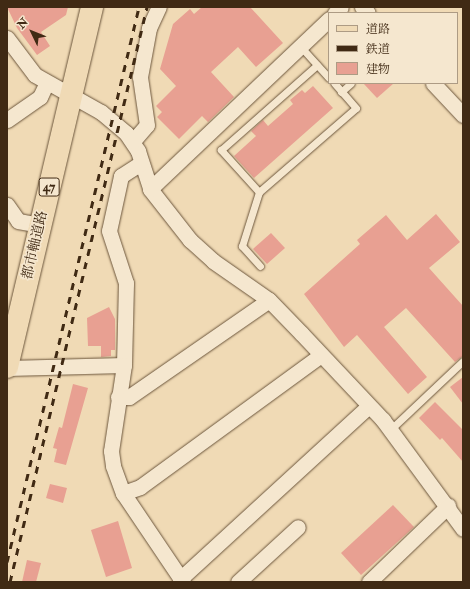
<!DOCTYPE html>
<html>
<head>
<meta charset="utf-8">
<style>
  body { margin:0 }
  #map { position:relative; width:470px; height:589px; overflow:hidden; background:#f0dab5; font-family:"IM FELL Double Pica","Noto Serif JP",serif }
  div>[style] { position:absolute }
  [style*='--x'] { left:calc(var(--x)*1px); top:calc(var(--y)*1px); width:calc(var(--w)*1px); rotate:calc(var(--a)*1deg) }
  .building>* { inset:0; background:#e8a092 }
  .roads { filter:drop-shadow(0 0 1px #6c563c) drop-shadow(0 0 1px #6c563c) }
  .lane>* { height:7px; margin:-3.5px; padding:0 3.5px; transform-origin:3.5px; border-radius:3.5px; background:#f5e7cf }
  .street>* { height:15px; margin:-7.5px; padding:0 7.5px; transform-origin:7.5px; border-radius:7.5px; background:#f5e7cf }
  .primary>* { height:22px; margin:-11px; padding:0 11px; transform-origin:11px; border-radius:11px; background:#f0dab5 }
  .rail>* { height:3px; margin-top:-1.5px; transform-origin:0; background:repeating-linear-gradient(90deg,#402a14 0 7px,transparent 0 14px) }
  span { translate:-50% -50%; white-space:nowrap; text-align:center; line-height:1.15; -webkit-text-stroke:3px #f5e7cf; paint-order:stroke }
  .shield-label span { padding:1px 3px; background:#f5e7cf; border:1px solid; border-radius:3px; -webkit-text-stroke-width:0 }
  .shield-label { font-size:13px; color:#402a14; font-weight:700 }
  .street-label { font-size:14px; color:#402a14 }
  .frame { position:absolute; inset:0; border:8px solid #402a14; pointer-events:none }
  .legend { position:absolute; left:328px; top:12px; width:130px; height:72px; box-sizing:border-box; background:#f5e7cf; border:1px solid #ad9b84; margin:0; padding:5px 7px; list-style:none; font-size:12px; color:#402a14 }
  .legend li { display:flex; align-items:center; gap:8px; height:20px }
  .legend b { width:20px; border:1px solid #ad9b84 }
  .north { position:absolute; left:12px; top:12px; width:40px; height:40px; -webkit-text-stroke:3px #f5e7cf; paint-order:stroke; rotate:313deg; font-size:11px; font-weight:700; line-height:16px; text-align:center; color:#402a14 }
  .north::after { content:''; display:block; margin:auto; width:14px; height:18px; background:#402a14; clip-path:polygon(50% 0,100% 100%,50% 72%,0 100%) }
</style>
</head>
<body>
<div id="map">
  <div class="building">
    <div style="clip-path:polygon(7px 7px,68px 7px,66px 15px,41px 32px,50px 46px,37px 55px,17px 28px)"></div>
    <div style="clip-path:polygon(202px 7px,250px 7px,283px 43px,256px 67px,238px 47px,211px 72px,234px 97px,208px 122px,202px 116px,179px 139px,157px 117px,162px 112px,156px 106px,176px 86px,160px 69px,173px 24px,190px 9px,194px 14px)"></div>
    <div style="clip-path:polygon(363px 83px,394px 83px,377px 98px)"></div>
    <div style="clip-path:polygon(313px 86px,333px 108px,254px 178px,234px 156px,256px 136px,251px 131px,263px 120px,268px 126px,293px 104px,290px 100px,302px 90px,305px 93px)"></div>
    <div style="clip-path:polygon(436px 214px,460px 242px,429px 268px,463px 306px,463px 356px,455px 362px,406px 308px,384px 327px,427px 377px,408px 394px,357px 335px,344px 347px,304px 294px,360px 244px,357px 240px,386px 215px,407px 240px)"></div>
    <div style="clip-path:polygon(271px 233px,285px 248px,267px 264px,253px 249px)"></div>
    <div style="clip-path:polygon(109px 307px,115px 319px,115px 350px,111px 350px,111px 356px,101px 357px,101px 346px,88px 346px,87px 318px)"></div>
    <div style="clip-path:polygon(463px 377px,463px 404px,450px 387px)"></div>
    <div style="clip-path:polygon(73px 384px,88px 388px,66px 465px,54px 462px,57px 449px,53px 448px,59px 427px,62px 428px)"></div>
    <div style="clip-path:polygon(435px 402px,463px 430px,463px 462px,442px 438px,440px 440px,419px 418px)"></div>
    <div style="clip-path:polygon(50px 484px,67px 488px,63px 503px,46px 498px)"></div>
    <div style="clip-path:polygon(393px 505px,414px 527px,361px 575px,341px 553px)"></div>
    <div style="clip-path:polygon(118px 521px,132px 568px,106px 577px,91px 530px)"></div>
    <div style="clip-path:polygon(27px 560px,41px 563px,36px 582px,22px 582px)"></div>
  </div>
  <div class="roads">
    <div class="lane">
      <div style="--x:300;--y:46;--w:43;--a:47.8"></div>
      <div style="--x:341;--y:92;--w:13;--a:-42"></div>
      <div style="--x:259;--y:192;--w:57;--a:-132.1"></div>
      <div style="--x:221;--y:150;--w:128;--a:-41.5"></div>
      <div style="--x:260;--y:266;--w:27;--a:-132"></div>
      <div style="--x:242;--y:246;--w:57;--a:-72.5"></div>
      <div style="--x:259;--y:192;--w:128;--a:-40.9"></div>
      <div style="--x:356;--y:108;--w:33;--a:-131"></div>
      <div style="--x:390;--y:430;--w:100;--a:-43.4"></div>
    </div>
    <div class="street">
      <div style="--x:362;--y:7;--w:8;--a:45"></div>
      <div style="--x:335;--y:13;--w:8;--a:-45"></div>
      <div style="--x:7;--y:38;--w:46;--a:52.9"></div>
      <div style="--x:35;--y:75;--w:76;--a:29.3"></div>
      <div style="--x:101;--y:112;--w:33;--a:40"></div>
      <div style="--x:126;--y:133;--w:22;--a:56"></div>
      <div style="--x:138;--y:151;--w:40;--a:72"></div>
      <div style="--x:150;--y:189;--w:65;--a:51.9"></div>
      <div style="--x:190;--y:240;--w:31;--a:42"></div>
      <div style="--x:213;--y:261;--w:68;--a:34.9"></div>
      <div style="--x:269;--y:300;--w:47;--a:45.9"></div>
      <div style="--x:302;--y:334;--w:118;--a:46.7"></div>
      <div style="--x:383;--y:420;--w:135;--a:53.7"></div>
      <div style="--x:433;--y:83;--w:44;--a:46.8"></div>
      <div style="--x:7;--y:120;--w:40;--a:-34.9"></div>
      <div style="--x:40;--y:97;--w:14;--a:-65"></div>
      <div style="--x:133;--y:141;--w:21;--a:-49"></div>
      <div style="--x:147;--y:125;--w:49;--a:-98.3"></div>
      <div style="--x:140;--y:77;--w:50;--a:-79.6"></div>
      <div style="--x:149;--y:28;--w:23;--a:-65"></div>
      <div style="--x:141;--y:163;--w:24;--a:147"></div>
      <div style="--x:121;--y:176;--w:56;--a:102.3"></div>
      <div style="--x:109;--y:231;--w:55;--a:71.9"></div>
      <div style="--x:126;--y:283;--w:82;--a:91.4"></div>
      <div style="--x:124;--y:365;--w:87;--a:98.6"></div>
      <div style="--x:111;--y:451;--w:15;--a:82"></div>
      <div style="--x:113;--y:466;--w:29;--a:70"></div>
      <div style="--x:123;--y:493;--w:107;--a:56"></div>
      <div style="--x:150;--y:189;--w:247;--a:-43.5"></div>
      <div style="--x:7;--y:205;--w:19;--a:55"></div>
      <div style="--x:18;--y:221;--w:22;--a:10"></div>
      <div style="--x:7;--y:368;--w:117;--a:-1.5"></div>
      <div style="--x:118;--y:397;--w:11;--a:0"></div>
      <div style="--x:129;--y:397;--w:170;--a:-34.7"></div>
      <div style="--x:123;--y:493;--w:18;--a:-19"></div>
      <div style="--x:140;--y:487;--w:224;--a:-36.1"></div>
      <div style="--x:180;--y:579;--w:256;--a:-42.5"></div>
      <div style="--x:238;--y:582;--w:81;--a:-42.5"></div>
      <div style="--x:369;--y:582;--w:110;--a:-43.9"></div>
    </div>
    <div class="primary">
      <div style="--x:7;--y:367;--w:370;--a:-76.7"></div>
    </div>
  </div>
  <div class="rail">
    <div style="--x:7;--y:562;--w:570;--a:-76.62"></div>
    <div style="--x:10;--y:582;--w:591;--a:-76.6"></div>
  </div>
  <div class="shield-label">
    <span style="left:49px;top:187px">47</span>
  </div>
  <div class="street-label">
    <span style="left:35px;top:245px;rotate:-77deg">都市軸道路</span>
  </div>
  <div class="frame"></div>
  <ul class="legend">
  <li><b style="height:5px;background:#f0dab5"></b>道路</li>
  <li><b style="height:5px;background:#402a14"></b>鉄道</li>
  <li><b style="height:11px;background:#e8a092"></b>建物</li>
  </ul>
  <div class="north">N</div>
</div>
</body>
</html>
